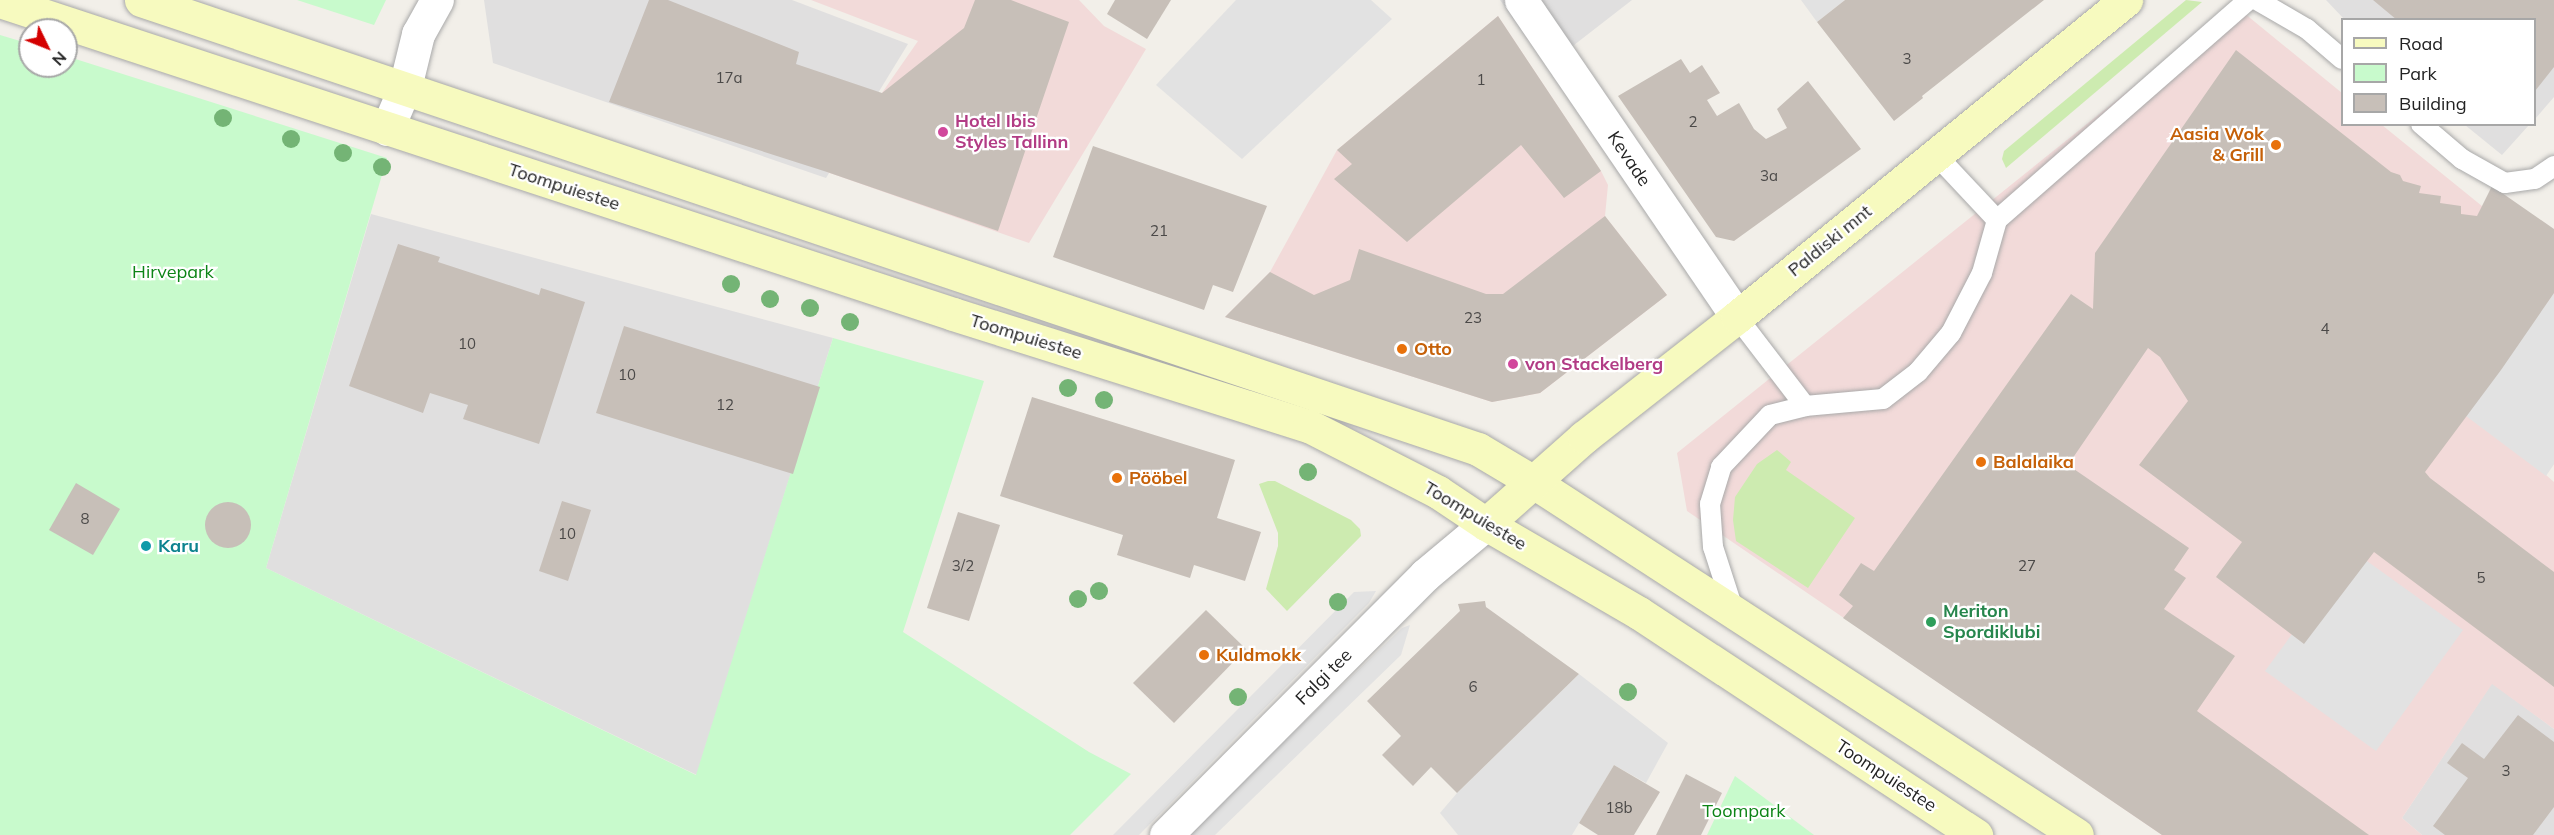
<!DOCTYPE html>
<html>
<head>
<meta charset="utf-8">
<style>
  body { margin:0 }
  #map { position:relative; width:2554px; height:835px; overflow:hidden; background:#f2efe9; font-family:Mulish,sans-serif }
  div>[style] { position:absolute }
  [style*='--x'] { left:calc(var(--x)*1px); top:calc(var(--y)*1px); width:calc(var(--w)*1px); rotate:calc(var(--a)*1deg) }
  .residential>* { inset:0; background:#e0dfdf }
  .commercial>* { inset:0; background:#f2dad9 }
  .grass>* { inset:0; background:#cdebb0 }
  .park>* { inset:0; background:#c8facc }
  .parking>* { inset:0; background:#e2e2e2 }
  .building>* { inset:0; background:#c7bfb8 }
  .round { border-radius:50% }
  .roads { filter:drop-shadow(0 0 2px #a9a9a9) drop-shadow(0 0 2px #a9a9a9) }
  .service>* { height:20px; margin:-10px; padding:0 10px; transform-origin:10px; border-radius:10px; background:#fff }
  .minor>* { height:33px; margin:-16.5px; padding:0 16.5px; transform-origin:16.5px; border-radius:16.5px; background:#fff }
  .secondary>* { height:33px; margin:-16.5px; padding:0 16.5px; transform-origin:16.5px; border-radius:16.5px; background:#f7fabf }
  .trees>* { width:18px; height:18px; margin:-9px; border-radius:50%; background:#74b475 }
  .dots>* { width:16px; height:16px; translate:-50% -50%; box-sizing:border-box; border:3px solid #fff; border-radius:50% }
  span { translate:-50% -50%; white-space:nowrap; text-align:center; line-height:1.15; -webkit-text-stroke:4.5px #fff; paint-order:stroke }
  .number-label { font-size:15px; color:#4b4948 }
  .number-label span { -webkit-text-stroke-width:0 }
  .hotel-label { font-size:18px; color:#b23c85; font-weight:700 }
  .left { translate:0 -50%; text-align:left }
  .food-label { font-size:18px; color:#c56008; font-weight:700 }
  .right { translate:-100% -50%; text-align:right }
  .street-label { font-size:18px; color:#222 }
  .park-label { font-size:18px; color:#0c8416 }
  .culture-label { font-size:18px; color:#0d838f; font-weight:700 }
  .leisure-label { font-size:18px; color:#27864d; font-weight:700 }
  .legend { position:absolute; left:2341px; top:18px; width:195px; height:108px; box-sizing:border-box; background:#fff; border:2px solid #a7a7a7; margin:0; padding:8px 10px; list-style:none; font-size:18px; color:#222 }
  .legend li { display:flex; align-items:center; gap:12px; height:30px }
  .legend b { width:30px; border:2px solid #a7a7a7 }
  .north { position:absolute; left:18px; top:18px; width:60px; height:60px; box-sizing:border-box; background:#fff; border:2px solid #a7a7a7; border-radius:50%; rotate:133deg; font-size:16px; font-weight:700; line-height:24px; text-align:center; color:#222 }
  .north::after { content:''; display:block; margin:auto; width:21px; height:27px; background:#d40000; clip-path:polygon(50% 0,100% 100%,50% 72%,0 100%) }
</style>
</head>
<body>
<div id="map">
  <div class="residential">
    <div style="clip-path:polygon(484px 0,792px 0,908px 44px,826px 178px,493px 63px)"></div>
    <div style="clip-path:polygon(1500px 0,1632px 0,1547px 66px)"></div>
    <div style="clip-path:polygon(2326px 0,2554px 0,2554px 97px,2535px 119px,2534px 20px,2344px 19px)"></div>
    <div style="clip-path:polygon(2465px 125px,2529px 125px,2502px 155px)"></div>
    <div style="clip-path:polygon(371px 214px,833px 338px,697px 775px,266px 568px)"></div>
    <div style="clip-path:polygon(2492px 683px,2554px 729px,2554px 835px,2422px 835px,2402px 818px)"></div>
  </div>
  <div class="commercial">
    <div style="clip-path:polygon(811px 0,1079px 0,1104px 26px,1146px 49px,1029px 243px,827px 172px,918px 41px)"></div>
    <div style="clip-path:polygon(2233px 4px,2342px 93px,2342px 124px,2382px 125px,2540px 253px,2554px 238px,2554px 464px,2546px 475px,2554px 482px,2554px 729px,2492px 684px,2402px 818px,2422px 835px,2162px 835px,1687px 511px,1677px 453px,2204px 30px)"></div>
    <div style="clip-path:polygon(1498px 16px,1601px 171px,1608px 185px,1605px 216px,1667px 295px,1540px 393px,1492px 402px,1225px 317px,1270px 272px,1337px 150px)"></div>
  </div>
  <div class="grass">
    <div style="clip-path:polygon(2186px 0,2202px 2px,2006px 168px,2002px 159px,2004px 151px)"></div>
    <div style="clip-path:polygon(1777px 450px,1791px 462px,1786px 470px,1855px 518px,1808px 588px,1736px 541px,1733px 520px,1735px 497px,1757px 464px)"></div>
    <div style="clip-path:polygon(1268px 481px,1275px 481px,1351px 520px,1360px 529px,1361px 536px,1287px 611px,1266px 589px,1278px 546px,1278px 533px,1259px 484px)"></div>
  </div>
  <div class="park">
    <div style="clip-path:polygon(297px 0,386px 0,374px 25px)"></div>
    <div style="clip-path:polygon(0 35px,30px 44px,30px 66px,66px 66px,66px 56px,387px 158px,266px 568px,696px 775px,833px 338px,984px 381px,903px 632px,1089px 752px,1131px 774px,1070px 835px,0 835px)"></div>
    <div style="clip-path:polygon(1735px 776px,1814px 835px,1707px 835px)"></div>
  </div>
  <div class="parking">
    <div style="clip-path:polygon(1236px 0,1371px 0,1392px 19px,1242px 159px,1156px 85px)"></div>
    <div style="clip-path:polygon(1801px 0,1845px 0,1817px 22px)"></div>
    <div style="clip-path:polygon(2554px 293px,2554px 464px,2546px 476px,2466px 416px)"></div>
    <div style="clip-path:polygon(2353px 551px,2463px 630px,2376px 751px,2265px 671px)"></div>
    <div style="clip-path:polygon(1376px 591px,1369px 603px,1139px 835px,1113px 835px,1354px 592px)"></div>
    <div style="clip-path:polygon(1410px 625px,1401px 655px,1215px 835px,1186px 835px,1402px 628px)"></div>
    <div style="clip-path:polygon(1579px 674px,1668px 743px,1646px 783px,1614px 765px,1572px 835px,1458px 835px,1440px 813px,1457px 793px)"></div>
  </div>
  <div class="building">
    <div style="clip-path:polygon(649px 0,668px 0,799px 52px,796px 64px,882px 93px,964px 28px,975px 0,1011px 0,1069px 22px,998px 231px,827px 172px,609px 102px)"></div>
    <div style="clip-path:polygon(1115px 0,1171px 0,1147px 39px,1107px 14px)"></div>
    <div style="clip-path:polygon(1845px 0,2044px 0,1922px 96px,1923px 98px,1894px 121px,1817px 22px)"></div>
    <div style="clip-path:polygon(2373px 0,2554px 0,2554px 67px,2535px 91px,2535px 20px,2397px 20px)"></div>
    <div style="clip-path:polygon(1498px 16px,1601px 171px,1564px 198px,1521px 145px,1407px 242px,1334px 179px,1352px 164px,1337px 150px)"></div>
    <div style="clip-path:polygon(2236px 50px,2391px 172px,2400px 175px,2403px 181px,2421px 186px,2419px 193px,2441px 196px,2440px 203px,2461px 206px,2461px 214px,2477px 216px,2492px 186px,2554px 229px,2554px 293px,2501px 370px,2425px 472px,2430px 478px,2554px 572px,2554px 687px,2374px 552px,2304px 644px,2216px 577px,2242px 542px,2139px 465px,2188px 401px,2160px 357px,2148px 348px,2068px 465px,2189px 548px,2174px 570px,2186px 578px,2164px 609px,2235px 656px,2197px 711px,2369px 835px,2162px 835px,1843px 618px,1853px 606px,1839px 595px,1861px 563px,1874px 571px,2071px 294px,2093px 309px,2095px 253px)"></div>
    <div style="clip-path:polygon(1681px 59px,1690px 73px,1702px 65px,1720px 93px,1707px 100px,1717px 116px,1739px 103px,1754px 129px,1766px 139px,1787px 128px,1777px 109px,1808px 81px,1861px 149px,1734px 241px,1716px 237px,1618px 96px)"></div>
    <div style="clip-path:polygon(1093px 146px,1267px 206px,1233px 292px,1213px 285px,1204px 310px,1053px 257px)"></div>
    <div style="clip-path:polygon(1605px 216px,1667px 295px,1540px 393px,1492px 402px,1225px 317px,1270px 272px,1314px 295px,1350px 280px,1359px 249px,1486px 294px,1503px 294px)"></div>
    <div style="clip-path:polygon(398px 244px,440px 257px,438px 262px,539px 295px,541px 288px,585px 302px,539px 444px,463px 419px,468px 405px,430px 393px,423px 413px,349px 386px)"></div>
    <div style="clip-path:polygon(624px 326px,820px 387px,793px 474px,596px 413px)"></div>
    <div style="clip-path:polygon(1032px 397px,1235px 460px,1217px 518px,1261px 532px,1245px 581px,1194px 565px,1190px 578px,1117px 555px,1123px 535px,1000px 496px)"></div>
    <div style="clip-path:polygon(76px 483px,120px 509px,93px 555px,49px 530px)"></div>
    <div style="clip-path:polygon(562px 501px,591px 510px,568px 581px,539px 571px)"></div>
    <div class="round" style="left:205px;top:502px;width:46px;height:46px"></div>
    <div style="clip-path:polygon(958px 512px,1000px 525px,969px 621px,927px 608px)"></div>
    <div style="clip-path:polygon(1485px 601px,1486px 607px,1579px 674px,1457px 793px,1431px 767px,1413px 786px,1382px 755px,1401px 736px,1367px 701px,1460px 611px,1458px 604px)"></div>
    <div style="clip-path:polygon(1206px 610px,1246px 649px,1174px 723px,1133px 683px)"></div>
    <div style="clip-path:polygon(2518px 715px,2554px 742px,2554px 807px,2533px 835px,2445px 835px,2433px 826px,2468px 778px,2447px 763px,2462px 743px,2484px 759px)"></div>
    <div style="clip-path:polygon(1614px 765px,1660px 792px,1634px 835px,1598px 835px,1579px 823px)"></div>
    <div style="clip-path:polygon(1686px 774px,1722px 793px,1701px 835px,1656px 835px)"></div>
  </div>
  <div class="roads">
    <div class="service">
      <div style="--x:2257;--y:0;--w:58;--a:30.1"></div>
      <div style="--x:2307;--y:29;--w:46;--a:40.6"></div>
      <div style="--x:2421;--y:124;--w:54;--a:40.5"></div>
      <div style="--x:2462;--y:159;--w:49;--a:29.2"></div>
      <div style="--x:2505;--y:183;--w:30;--a:-8"></div>
      <div style="--x:2535;--y:179;--w:23;--a:-34"></div>
      <div style="--x:1936;--y:155;--w:89;--a:46.8"></div>
      <div style="--x:1737;--y:317;--w:112;--a:52.6"></div>
      <div style="--x:1734;--y:612;--w:68;--a:-107.9"></div>
      <div style="--x:1713;--y:547;--w:43;--a:-94"></div>
      <div style="--x:1710;--y:504;--w:39;--a:-73"></div>
      <div style="--x:1721;--y:467;--w:71;--a:-46.7"></div>
      <div style="--x:1770;--y:415;--w:36;--a:-14"></div>
      <div style="--x:1805;--y:406;--w:78;--a:-5.1"></div>
      <div style="--x:1883;--y:399;--w:44;--a:-37.6"></div>
      <div style="--x:1918;--y:372;--w:51;--a:-49.8"></div>
      <div style="--x:1951;--y:333;--w:68;--a:-62.7"></div>
      <div style="--x:1982;--y:273;--w:55;--a:-74.2"></div>
      <div style="--x:1997;--y:220;--w:334;--a:-41.2"></div>
    </div>
    <div class="minor">
      <div style="--x:1521;--y:0;--w:384;--a:55.7"></div>
      <div style="--x:387;--y:129;--w:46;--a:-66.8"></div>
      <div style="--x:405;--y:87;--w:55;--a:-76.2"></div>
      <div style="--x:418;--y:34;--w:39;--a:-61"></div>
      <div style="--x:1166;--y:835;--w:367;--a:-45.1"></div>
      <div style="--x:1425;--y:575;--w:80;--a:-39.9"></div>
    </div>
    <div class="secondary">
      <div style="--x:141;--y:0;--w:1410;--a:18.56"></div>
      <div style="--x:1478;--y:449;--w:66;--a:30.8"></div>
      <div style="--x:1535;--y:483;--w:646;--a:33"></div>
      <div style="--x:0;--y:1;--w:1003;--a:18.18"></div>
      <div style="--x:953;--y:314;--w:373;--a:17.5"></div>
      <div style="--x:1309;--y:426;--w:145;--a:27.1"></div>
      <div style="--x:1438;--y:492;--w:58;--a:33.7"></div>
      <div style="--x:1486;--y:524;--w:177;--a:30.2"></div>
      <div style="--x:1639;--y:613;--w:404;--a:33.4"></div>
      <div style="--x:1486;--y:524;--w:131;--a:-41.6"></div>
      <div style="--x:1584;--y:437;--w:194;--a:-38.1"></div>
      <div style="--x:1737;--y:317;--w:502;--a:-39.18"></div>
    </div>
  </div>
  <div class="trees">
    <div style="left:223px;top:118px"></div>
    <div style="left:291px;top:139px"></div>
    <div style="left:343px;top:153px"></div>
    <div style="left:382px;top:167px"></div>
    <div style="left:731px;top:284px"></div>
    <div style="left:770px;top:299px"></div>
    <div style="left:810px;top:308px"></div>
    <div style="left:850px;top:322px"></div>
    <div style="left:1068px;top:388px"></div>
    <div style="left:1104px;top:400px"></div>
    <div style="left:1308px;top:472px"></div>
    <div style="left:1099px;top:591px"></div>
    <div style="left:1078px;top:599px"></div>
    <div style="left:1338px;top:602px"></div>
    <div style="left:1628px;top:692px"></div>
    <div style="left:1238px;top:697px"></div>
  </div>
  <div class="dots">
    <div style="left:943px;top:132px;background:#d1479c"></div>
    <div style="left:2276px;top:145px;background:#e8710a"></div>
    <div style="left:1402px;top:349px;background:#e8710a"></div>
    <div style="left:1513px;top:364px;background:#d1479c"></div>
    <div style="left:1981px;top:462px;background:#e8710a"></div>
    <div style="left:1117px;top:478px;background:#e8710a"></div>
    <div style="left:146px;top:546px;background:#0f9aa8"></div>
    <div style="left:1931px;top:622px;background:#2e9e5b"></div>
    <div style="left:1204px;top:655px;background:#e8710a"></div>
  </div>
  <div class="number-label">
    <span style="left:1907px;top:59px">3</span>
    <span style="left:729px;top:78px">17a</span>
    <span style="left:1481px;top:80px">1</span>
    <span style="left:1693px;top:122px">2</span>
    <span style="left:1769px;top:176px">3a</span>
    <span style="left:1159px;top:231px">21</span>
    <span style="left:1473px;top:318px">23</span>
    <span style="left:2325px;top:329px">4</span>
    <span style="left:467px;top:344px">10</span>
    <span style="left:627px;top:375px">10</span>
    <span style="left:725px;top:405px">12</span>
    <span style="left:85px;top:519px">8</span>
    <span style="left:567px;top:534px">10</span>
    <span style="left:963px;top:566px">3/2</span>
    <span style="left:2027px;top:566px">27</span>
    <span style="left:2481px;top:578px">5</span>
    <span style="left:1473px;top:687px">6</span>
    <span style="left:2506px;top:771px">3</span>
    <span style="left:1619px;top:808px">18b</span>
  </div>
  <div class="hotel-label">
    <span class="left" style="left:955px;top:132px">Hotel Ibis<br>Styles Tallinn</span>
    <span class="left" style="left:1525px;top:364px">von Stackelberg</span>
  </div>
  <div class="food-label">
    <span class="right" style="left:2264px;top:145px">Aasia Wok<br>&amp; Grill</span>
    <span class="left" style="left:1414px;top:349px">Otto</span>
    <span class="left" style="left:1993px;top:462px">Balalaika</span>
    <span class="left" style="left:1129px;top:478px">Pööbel</span>
    <span class="left" style="left:1216px;top:655px">Kuldmokk</span>
  </div>
  <div class="street-label">
    <span style="left:1629px;top:159px;rotate:56deg">Kevade</span>
    <span style="left:564px;top:187px;rotate:18deg">Toompuiestee</span>
    <span style="left:1830px;top:241px;rotate:-39deg">Paldiski mnt</span>
    <span style="left:1026px;top:337px;rotate:17deg">Toompuiestee</span>
    <span style="left:1475px;top:516px;rotate:31deg">Toompuiestee</span>
    <span style="left:1324px;top:677px;rotate:-45deg">Falgi tee</span>
    <span style="left:1886px;top:776px;rotate:33deg">Toompuiestee</span>
  </div>
  <div class="park-label">
    <span style="left:173px;top:272px">Hirvepark</span>
    <span style="left:1744px;top:811px">Toompark</span>
  </div>
  <div class="culture-label">
    <span class="left" style="left:158px;top:546px">Karu</span>
  </div>
  <div class="leisure-label">
    <span class="left" style="left:1943px;top:622px">Meriton<br>Spordiklubi</span>
  </div>
  <ul class="legend">
  <li><b style="height:8px;background:#f7fabf"></b>Road</li>
  <li><b style="height:16px;background:#c8facc"></b>Park</li>
  <li><b style="height:16px;background:#c7bfb8"></b>Building</li>
  </ul>
  <div class="north">N</div>
</div>
</body>
</html>
